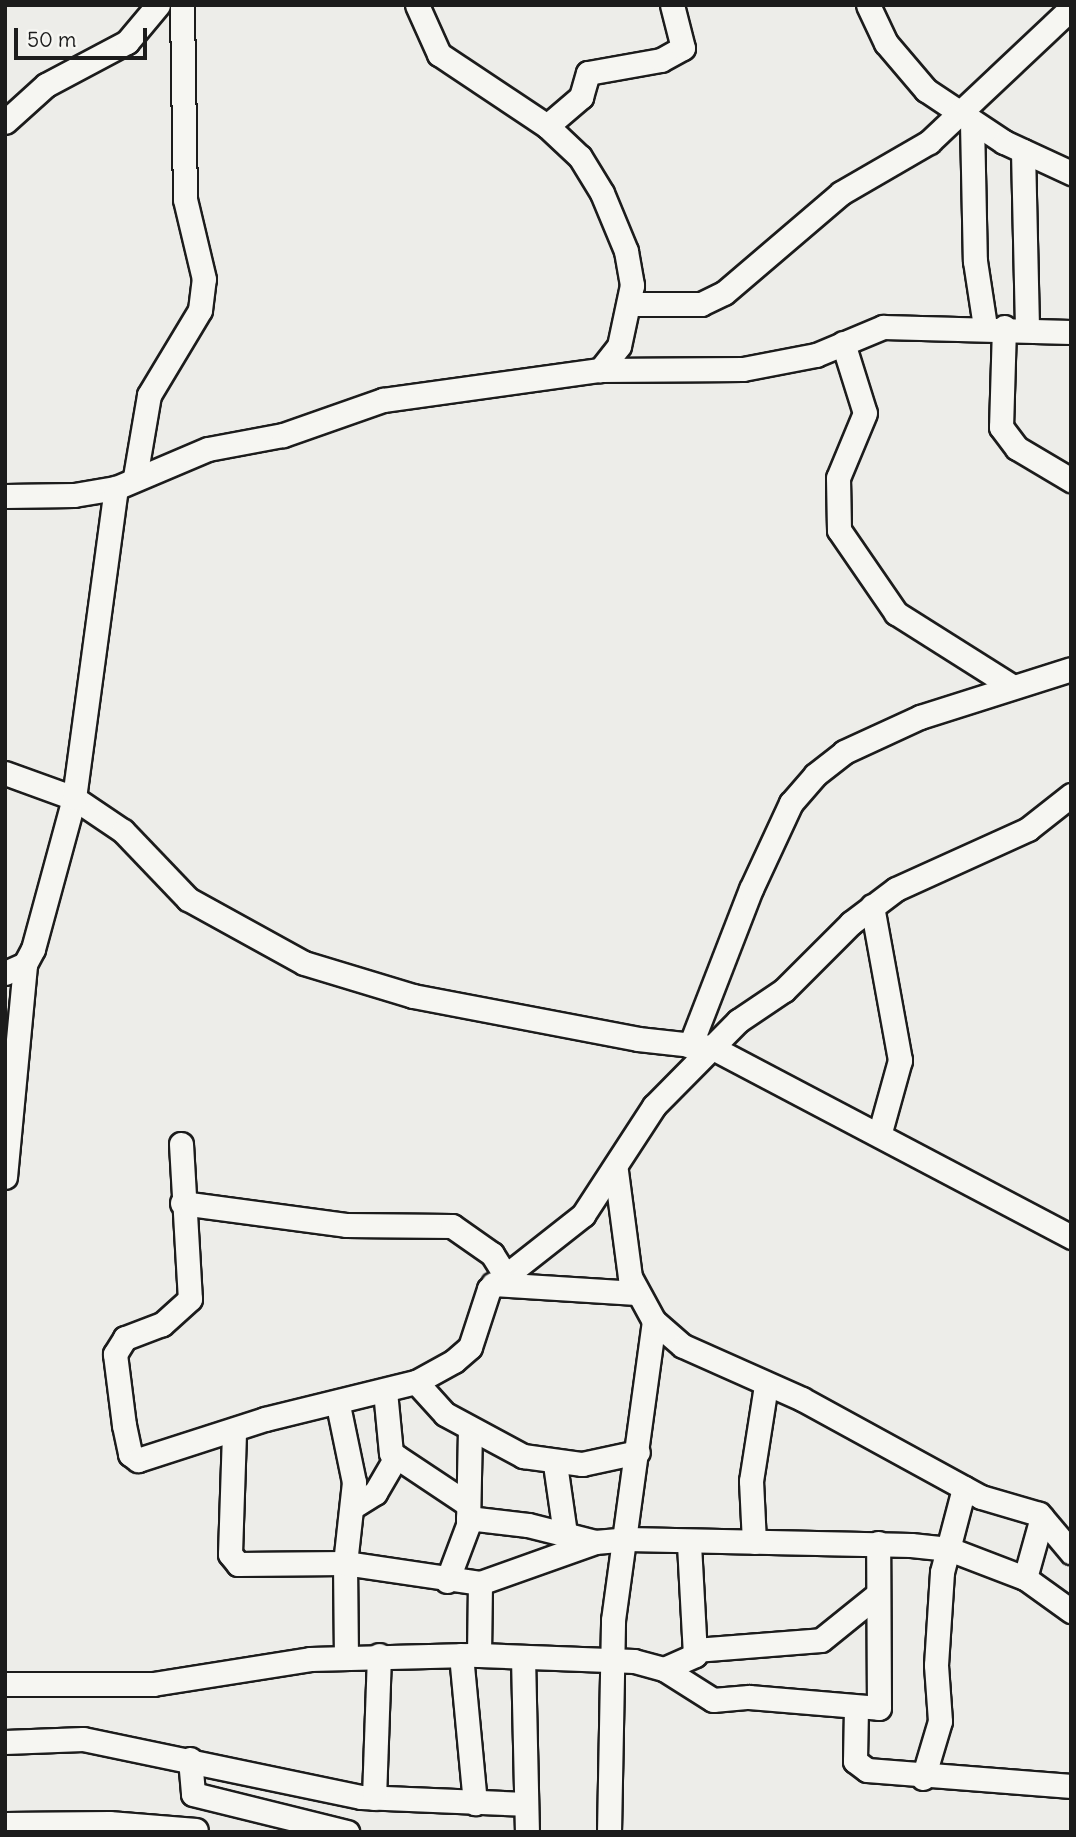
<!DOCTYPE html>
<html>
<head>
<meta charset="utf-8">
<style>
  body { margin:0 }
  #map { position:relative; width:1076px; height:1837px; overflow:hidden; background:#edede9; font-family:Delius,sans-serif }
  div>[style] { position:absolute }
  .roads { filter:drop-shadow(2px 0 #1c1c1c) drop-shadow(-2px 0 #1c1c1c) drop-shadow(0 2px #1c1c1c) drop-shadow(0 -2px #1c1c1c) }
  .minor>* { height:23px; margin:-11.5px; padding:0 11.5px; transform-origin:11.5px; border-radius:11.5px; background:#f6f6f2 }
  span { translate:-50% -50%; white-space:nowrap; text-align:center; line-height:1.15; -webkit-text-stroke:7px #f6f6f2; paint-order:stroke }
  .frame { position:absolute; inset:0; border:7px solid #1c1c1c; pointer-events:none }
  .scale { position:absolute; left:14px; top:28px; width:133px; height:32px; box-sizing:border-box; border:4px solid #1c1c1c; border-top:0; padding-left:9px; font-size:21px; line-height:24px; white-space:nowrap; color:#1c1c1c; -webkit-text-stroke:5px #f6f6f2; paint-order:stroke }
</style>
</head>
<body>
<div id="map">
  <div class="roads">
    <div class="minor">
      <div style="left:417px;top:5px;width:54px;rotate:65.8deg"></div>
      <div style="left:439px;top:54px;width:130px;rotate:33.7deg"></div>
      <div style="left:547px;top:126px;width:45px;rotate:43.2deg"></div>
      <div style="left:580px;top:157px;width:42px;rotate:58.6deg"></div>
      <div style="left:602px;top:193px;width:63px;rotate:67.5deg"></div>
      <div style="left:626px;top:251px;width:35px;rotate:80deg"></div>
      <div style="left:632px;top:285px;width:62px;rotate:102deg"></div>
      <div style="left:619px;top:346px;width:31px;rotate:128deg"></div>
      <div style="left:868px;top:5px;width:42px;rotate:64.7deg"></div>
      <div style="left:886px;top:43px;width:62px;rotate:49.6deg"></div>
      <div style="left:926px;top:90px;width:94px;rotate:33.7deg"></div>
      <div style="left:1004px;top:142px;width:74px;rotate:24.8deg"></div>
      <div style="left:5px;top:122px;width:55px;rotate:-42.1deg"></div>
      <div style="left:46px;top:85px;width:92px;rotate:-28deg"></div>
      <div style="left:127px;top:42px;width:48px;rotate:-50deg"></div>
      <div style="left:972px;top:123px;width:138px;rotate:88.8deg"></div>
      <div style="left:975px;top:261px;width:66px;rotate:81.3deg"></div>
      <div style="left:547px;top:126px;width:45px;rotate:-40.5deg"></div>
      <div style="left:581px;top:97px;width:25px;rotate:-74deg"></div>
      <div style="left:588px;top:73px;width:74px;rotate:-10.1deg"></div>
      <div style="left:661px;top:60px;width:25px;rotate:-29deg"></div>
      <div style="left:683px;top:48px;width:44px;rotate:-104.3deg"></div>
      <div style="left:1023px;top:151px;width:177px;rotate:88.7deg"></div>
      <div style="left:631px;top:304px;width:70px"></div>
      <div style="left:701px;top:304px;width:25px;rotate:-26deg"></div>
      <div style="left:724px;top:293px;width:154px;rotate:-40.5deg"></div>
      <div style="left:841px;top:193px;width:102px;rotate:-30.1deg"></div>
      <div style="left:929px;top:142px;width:195px;rotate:-43.3deg"></div>
      <div style="left:1004px;top:327px;width:100px;rotate:91.7deg"></div>
      <div style="left:1001px;top:427px;width:26px;rotate:53deg"></div>
      <div style="left:1017px;top:448px;width:63px;rotate:30.7deg"></div>
      <div style="left:843px;top:343px;width:73px;rotate:72.6deg"></div>
      <div style="left:865px;top:413px;width:70px;rotate:112.6deg"></div>
      <div style="left:838px;top:478px;width:52px;rotate:88.9deg"></div>
      <div style="left:839px;top:530px;width:101px;rotate:55.5deg"></div>
      <div style="left:896px;top:613px;width:135px;rotate:32.3deg"></div>
      <div style="left:135px;top:477px;width:83px;rotate:-80.3deg"></div>
      <div style="left:149px;top:395px;width:99px;rotate:-59deg"></div>
      <div style="left:200px;top:310px;width:31px;rotate:-83deg"></div>
      <div style="left:204px;top:279px;width:82px;rotate:-103.4deg"></div>
      <div style="left:185px;top:199px;width:194px;rotate:-90.9deg"></div>
      <div style="left:5px;top:496px;width:69px;rotate:-0.8deg"></div>
      <div style="left:74px;top:495px;width:43px;rotate:-9.5deg"></div>
      <div style="left:116px;top:488px;width:100px;rotate:-23deg"></div>
      <div style="left:208px;top:449px;width:76px;rotate:-10.6deg"></div>
      <div style="left:283px;top:435px;width:106px;rotate:-19.3deg"></div>
      <div style="left:383px;top:400px;width:219px;rotate:-7.9deg"></div>
      <div style="left:600px;top:370px;width:143px;rotate:-0.4deg"></div>
      <div style="left:743px;top:369px;width:74px;rotate:-10.9deg"></div>
      <div style="left:816px;top:355px;width:73px;rotate:-22.7deg"></div>
      <div style="left:883px;top:327px;width:188px;rotate:1.5deg"></div>
      <div style="left:5px;top:773px;width:73px;rotate:19.9deg"></div>
      <div style="left:74px;top:798px;width:59px;rotate:34deg"></div>
      <div style="left:123px;top:831px;width:94px;rotate:46.3deg"></div>
      <div style="left:188px;top:899px;width:132px;rotate:28.9deg"></div>
      <div style="left:304px;top:963px;width:114px;rotate:16.8deg"></div>
      <div style="left:413px;top:996px;width:229px;rotate:10.8deg"></div>
      <div style="left:638px;top:1039px;width:73px;rotate:6.3deg"></div>
      <div style="left:711px;top:1047px;width:407px;rotate:27.8deg"></div>
      <div style="left:872px;top:906px;width:157px;rotate:79.7deg"></div>
      <div style="left:900px;top:1060px;width:75px;rotate:105.5deg"></div>
      <div style="left:5px;top:973px;width:22px;rotate:-24deg"></div>
      <div style="left:25px;top:964px;width:17px;rotate:-62deg"></div>
      <div style="left:33px;top:949px;width:156px;rotate:-74.8deg"></div>
      <div style="left:74px;top:798px;width:313px;rotate:-82.3deg"></div>
      <div style="left:690px;top:1046px;width:168px;rotate:-68.8deg"></div>
      <div style="left:751px;top:889px;width:95px;rotate:-65.1deg"></div>
      <div style="left:791px;top:803px;width:37px;rotate:-49deg"></div>
      <div style="left:815px;top:775px;width:37px;rotate:-38deg"></div>
      <div style="left:844px;top:752px;width:84px;rotate:-24.7deg"></div>
      <div style="left:920px;top:717px;width:158px;rotate:-17.6deg"></div>
      <div style="left:181px;top:1144px;width:155px;rotate:86.7deg"></div>
      <div style="left:190px;top:1299px;width:38px;rotate:138deg"></div>
      <div style="left:162px;top:1324px;width:40px;rotate:159deg"></div>
      <div style="left:125px;top:1338px;width:19px;rotate:122deg"></div>
      <div style="left:115px;top:1354px;width:72px;rotate:82.8deg"></div>
      <div style="left:124px;top:1425px;width:30px;rotate:78deg"></div>
      <div style="left:130px;top:1454px;width:10px;rotate:37deg"></div>
      <div style="left:138px;top:1460px;width:133px;rotate:-17.9deg"></div>
      <div style="left:265px;top:1419px;width:155px;rotate:-13.8deg"></div>
      <div style="left:416px;top:1382px;width:43px;rotate:-28.9deg"></div>
      <div style="left:454px;top:1361px;width:21px;rotate:-41deg"></div>
      <div style="left:470px;top:1347px;width:61px;rotate:-71.9deg"></div>
      <div style="left:489px;top:1289px;width:120px;rotate:-38.2deg"></div>
      <div style="left:583px;top:1215px;width:130px;rotate:-56.9deg"></div>
      <div style="left:654px;top:1106px;width:120px;rotate:-45.3deg"></div>
      <div style="left:738px;top:1021px;width:55px;rotate:-34deg"></div>
      <div style="left:784px;top:990px;width:95px;rotate:-45deg"></div>
      <div style="left:851px;top:923px;width:56px;rotate:-37.1deg"></div>
      <div style="left:896px;top:889px;width:145px;rotate:-24.4deg"></div>
      <div style="left:1028px;top:829px;width:55px;rotate:-38.3deg"></div>
      <div style="left:616px;top:1171px;width:107px;rotate:82.5deg"></div>
      <div style="left:630px;top:1277px;width:50px;rotate:61.4deg"></div>
      <div style="left:654px;top:1321px;width:38px;rotate:41deg"></div>
      <div style="left:683px;top:1346px;width:130px;rotate:24deg"></div>
      <div style="left:802px;top:1399px;width:204px;rotate:28.7deg"></div>
      <div style="left:981px;top:1497px;width:60px;rotate:16.3deg"></div>
      <div style="left:1039px;top:1514px;width:50px;rotate:49.9deg"></div>
      <div style="left:5px;top:1177px;width:214px;rotate:-84.6deg"></div>
      <div style="left:182px;top:1203px;width:165px;rotate:7.6deg"></div>
      <div style="left:346px;top:1225px;width:106px;rotate:0.5deg"></div>
      <div style="left:452px;top:1226px;width:49px;rotate:35deg"></div>
      <div style="left:492px;top:1254px;width:22px;rotate:58deg"></div>
      <div style="left:493px;top:1284px;width:144px;rotate:3.6deg"></div>
      <div style="left:416px;top:1382px;width:43px;rotate:47.8deg"></div>
      <div style="left:445px;top:1414px;width:89px;rotate:28.3deg"></div>
      <div style="left:523px;top:1456px;width:60px;rotate:7.7deg"></div>
      <div style="left:582px;top:1464px;width:57px;rotate:-12.1deg"></div>
      <div style="left:385px;top:1391px;width:62px;rotate:84.5deg"></div>
      <div style="left:391px;top:1453px;width:90px;rotate:33.7deg"></div>
      <div style="left:338px;top:1405px;width:79px;rotate:78.3deg"></div>
      <div style="left:354px;top:1482px;width:81px;rotate:96.3deg"></div>
      <div style="left:345px;top:1563px;width:93px;rotate:89.4deg"></div>
      <div style="left:234px;top:1433px;width:121px;rotate:91.9deg"></div>
      <div style="left:230px;top:1554px;width:13px;rotate:51deg"></div>
      <div style="left:238px;top:1564px;width:107px;rotate:-0.5deg"></div>
      <div style="left:345px;top:1563px;width:136px;rotate:8.4deg"></div>
      <div style="left:480px;top:1583px;width:122px;rotate:-19.6deg"></div>
      <div style="left:595px;top:1542px;width:32px;rotate:-5deg"></div>
      <div style="left:627px;top:1539px;width:284px;rotate:1.2deg"></div>
      <div style="left:911px;top:1545px;width:38px;rotate:6deg"></div>
      <div style="left:949px;top:1549px;width:81px;rotate:20.9deg"></div>
      <div style="left:1025px;top:1578px;width:57px;rotate:35.7deg"></div>
      <div style="left:555px;top:1464px;width:70px;rotate:81.8deg"></div>
      <div style="left:354px;top:1506px;width:25px;rotate:-32deg"></div>
      <div style="left:375px;top:1493px;width:42px;rotate:-59.7deg"></div>
      <div style="left:468px;top:1518px;width:60px;rotate:6.7deg"></div>
      <div style="left:528px;top:1525px;width:69px;rotate:14.2deg"></div>
      <div style="left:754px;top:1542px;width:61px;rotate:-92.8deg"></div>
      <div style="left:751px;top:1481px;width:97px;rotate:-81.1deg"></div>
      <div style="left:1025px;top:1578px;width:63px;rotate:-74.4deg"></div>
      <div style="left:447px;top:1581px;width:60px;rotate:-69.4deg"></div>
      <div style="left:468px;top:1525px;width:96px;rotate:-88.8deg"></div>
      <div style="left:695px;top:1650px;width:126px;rotate:-4.5deg"></div>
      <div style="left:821px;top:1640px;width:73px;rotate:-38.9deg"></div>
      <div style="left:461px;top:1655px;width:149px;rotate:84.6deg"></div>
      <div style="left:479px;top:1655px;width:72px;rotate:-89.2deg"></div>
      <div style="left:523px;top:1657px;width:175px;rotate:88.7deg"></div>
      <div style="left:664px;top:1669px;width:34px;rotate:-24deg"></div>
      <div style="left:695px;top:1655px;width:112px;rotate:-93.1deg"></div>
      <div style="left:5px;top:1684px;width:148px"></div>
      <div style="left:153px;top:1684px;width:159px;rotate:-9deg"></div>
      <div style="left:310px;top:1659px;width:169px;rotate:-1.4deg"></div>
      <div style="left:479px;top:1655px;width:155px;rotate:2.2deg"></div>
      <div style="left:634px;top:1661px;width:31px;rotate:15deg"></div>
      <div style="left:664px;top:1669px;width:58px;rotate:32.3deg"></div>
      <div style="left:713px;top:1700px;width:36px;rotate:-5deg"></div>
      <div style="left:749px;top:1697px;width:130px;rotate:4.8deg"></div>
      <div style="left:879px;top:1708px;width:165px;rotate:-90.3deg"></div>
      <div style="left:856px;top:1708px;width:53px;rotate:91.1deg"></div>
      <div style="left:855px;top:1761px;width:15px;rotate:37deg"></div>
      <div style="left:867px;top:1770px;width:205px;rotate:4.5deg"></div>
      <div style="left:5px;top:1742px;width:78px;rotate:-2.2deg"></div>
      <div style="left:83px;top:1739px;width:284px;rotate:11.8deg"></div>
      <div style="left:361px;top:1797px;width:164px;rotate:2.4deg"></div>
      <div style="left:190px;top:1759px;width:35px;rotate:85deg"></div>
      <div style="left:193px;top:1794px;width:159px;rotate:13.9deg"></div>
      <div style="left:923px;top:1778px;width:59px;rotate:-73.4deg"></div>
      <div style="left:940px;top:1721px;width:56px;rotate:-94.1deg"></div>
      <div style="left:936px;top:1665px;width:93px;rotate:-86.3deg"></div>
      <div style="left:942px;top:1572px;width:87px;rotate:-75.3deg"></div>
      <div style="left:374px;top:1798px;width:143px;rotate:-88deg"></div>
      <div style="left:5px;top:1824px;width:104px;rotate:-0.6deg"></div>
      <div style="left:109px;top:1823px;width:87px;rotate:4.6deg"></div>
      <div style="left:609px;top:1832px;width:212px;rotate:-88.9deg"></div>
      <div style="left:613px;top:1620px;width:302px;rotate:-82.2deg"></div>
    </div>
  </div>
  <div class="frame"></div>
  <div class="scale">50 m</div>
</div>
</body>
</html>
